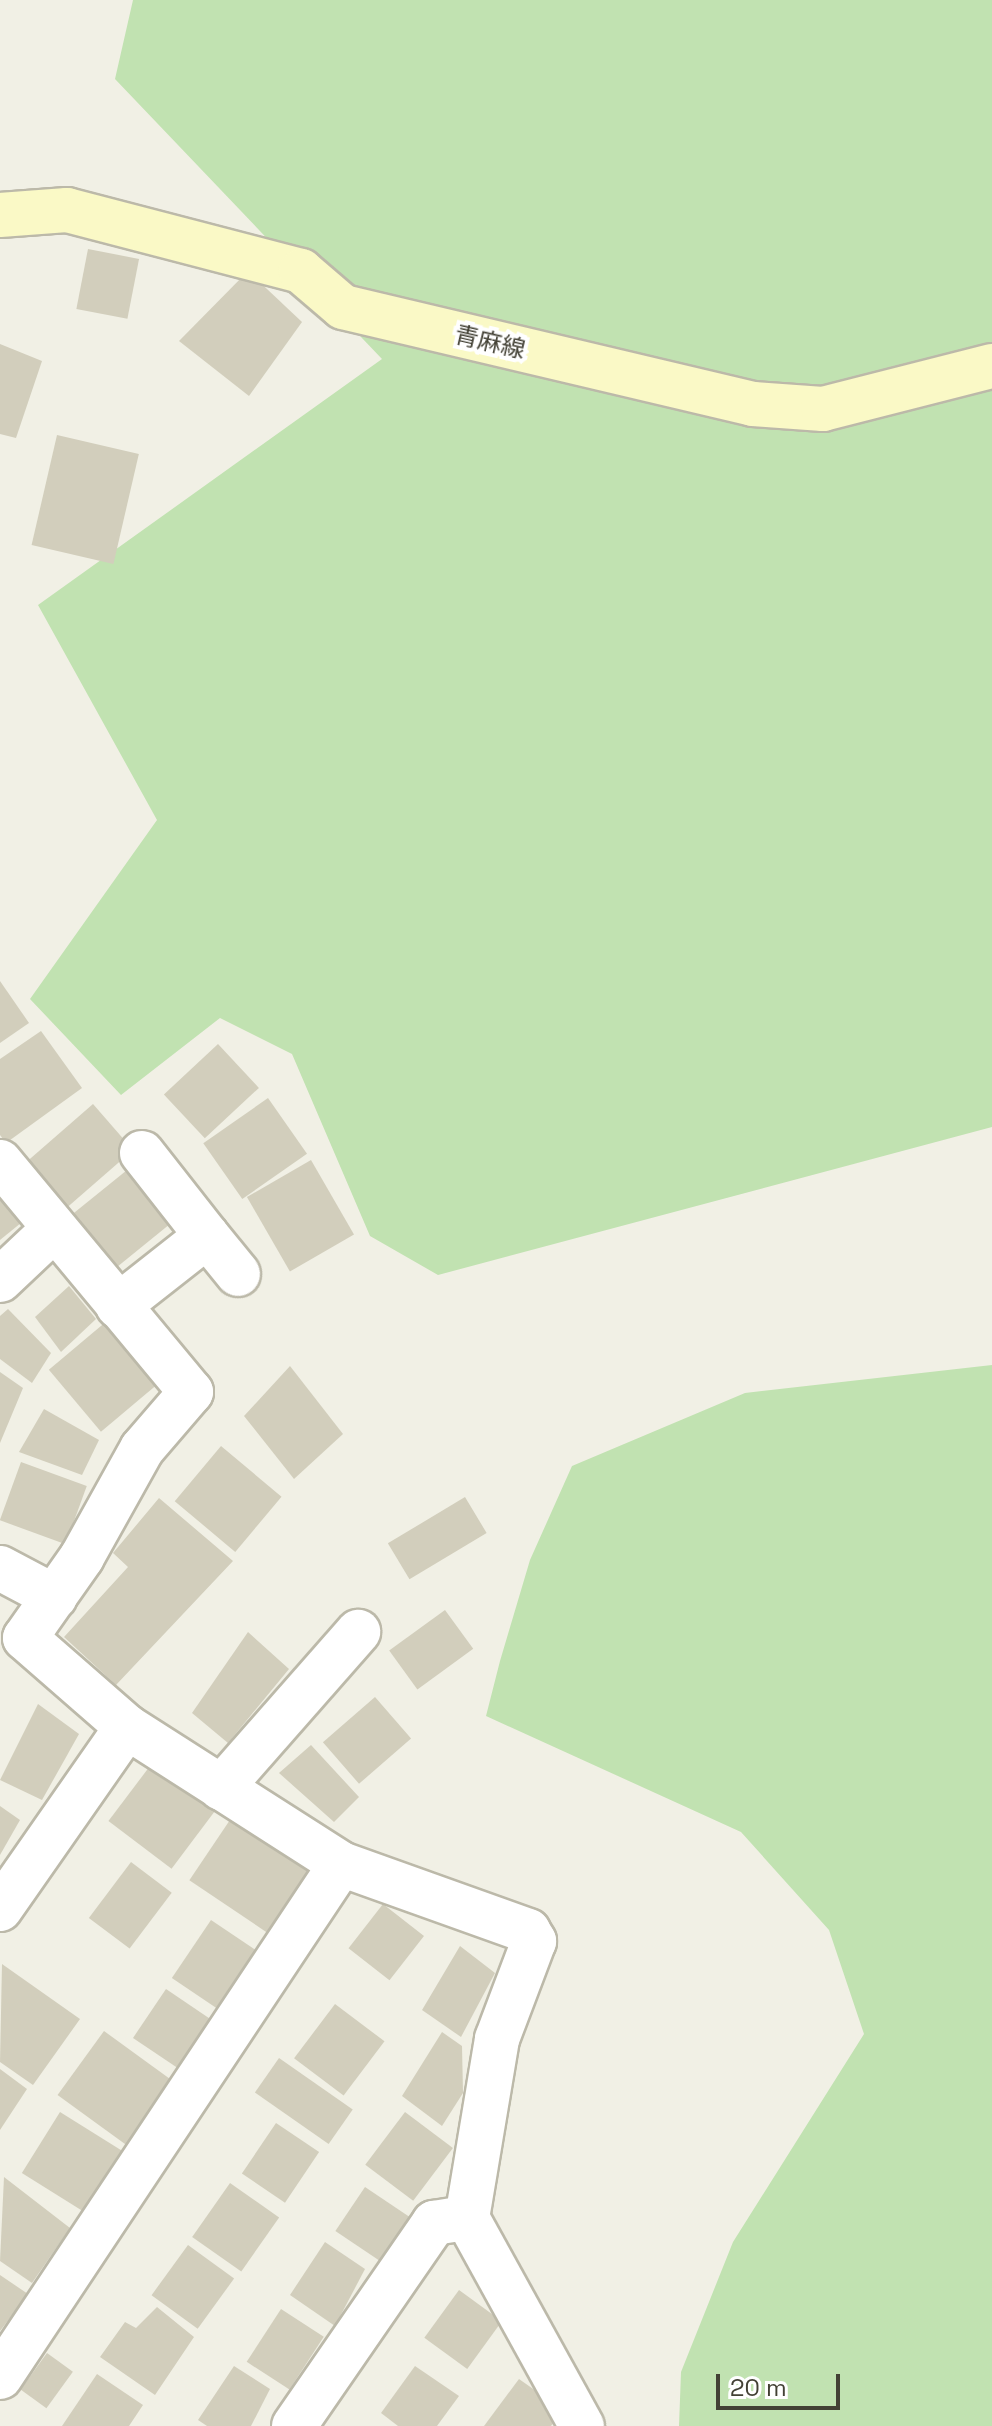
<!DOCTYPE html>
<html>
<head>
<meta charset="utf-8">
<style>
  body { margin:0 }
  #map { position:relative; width:992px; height:2426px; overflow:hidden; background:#f1f0e5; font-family:"Space Grotesk","Noto Sans JP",sans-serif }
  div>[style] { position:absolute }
  .green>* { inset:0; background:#c1e2b1 }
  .building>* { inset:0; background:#d2cebc; transform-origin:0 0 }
  .roads { filter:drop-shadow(2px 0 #bcb9a9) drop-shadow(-2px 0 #bcb9a9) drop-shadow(0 2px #bcb9a9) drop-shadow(0 -2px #bcb9a9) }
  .street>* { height:44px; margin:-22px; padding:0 22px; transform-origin:22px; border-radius:22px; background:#fff }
  .secondary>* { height:44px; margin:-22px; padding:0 22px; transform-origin:22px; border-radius:22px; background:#faf9c6 }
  span { translate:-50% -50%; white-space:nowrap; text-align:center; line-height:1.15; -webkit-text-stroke:8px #fff; paint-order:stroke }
  .street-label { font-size:24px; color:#434135 }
  .scale { position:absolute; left:716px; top:2374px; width:124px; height:36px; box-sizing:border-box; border:4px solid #434135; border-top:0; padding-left:10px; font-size:24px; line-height:28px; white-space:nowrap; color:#434135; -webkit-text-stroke:6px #fff; paint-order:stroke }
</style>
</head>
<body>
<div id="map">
  <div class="green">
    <div style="clip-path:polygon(133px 0,992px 0,992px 1127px,438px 1275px,370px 1236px,292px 1054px,220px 1018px,121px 1095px,30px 999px,157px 820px,38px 605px,382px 359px,115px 79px)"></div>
    <div style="clip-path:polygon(992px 1365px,992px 2426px,679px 2426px,681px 2372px,733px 2242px,864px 2034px,829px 1930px,741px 1832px,486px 1716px,500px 1661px,530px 1560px,572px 1466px,745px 1393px)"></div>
  </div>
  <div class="building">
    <div style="left:88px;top:249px;width:52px;height:61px;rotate:11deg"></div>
    <div style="clip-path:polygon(248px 271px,302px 322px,249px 396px,179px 341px)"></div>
    <div style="clip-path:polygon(0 344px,42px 361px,16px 438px,0 434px)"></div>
    <div style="left:57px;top:435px;width:84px;height:113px;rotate:13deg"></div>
    <div style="clip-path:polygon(0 981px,29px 1023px,0 1043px)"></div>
    <div style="clip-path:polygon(41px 1031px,82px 1088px,6px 1143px,0 1135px,0 1059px)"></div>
    <div style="left:218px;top:1044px;width:60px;height:74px;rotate:47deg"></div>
    <div style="left:268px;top:1098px;width:68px;height:79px;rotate:55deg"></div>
    <div style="left:93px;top:1104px;width:61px;height:89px;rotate:49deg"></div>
    <div style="left:311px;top:1160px;width:86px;height:74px;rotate:60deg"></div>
    <div style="left:137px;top:1162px;width:69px;height:82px;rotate:51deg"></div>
    <div style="clip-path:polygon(0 1169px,32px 1214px,0 1240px)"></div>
    <div style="clip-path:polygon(69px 1286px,96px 1319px,61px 1352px,35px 1317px)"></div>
    <div style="clip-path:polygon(8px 1309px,51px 1353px,32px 1383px,0 1359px,0 1316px)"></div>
    <div style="left:114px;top:1315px;width:81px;height:85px;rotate:50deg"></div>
    <div style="clip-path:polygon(290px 1366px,343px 1434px,294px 1479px,244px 1416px)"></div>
    <div style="clip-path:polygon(0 1372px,23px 1388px,0 1443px)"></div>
    <div style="clip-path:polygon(44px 1409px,99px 1440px,82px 1475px,19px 1452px)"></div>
    <div style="left:221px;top:1446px;width:79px;height:72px;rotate:40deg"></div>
    <div style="left:21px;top:1462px;width:70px;height:62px;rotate:20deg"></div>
    <div style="left:465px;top:1497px;width:42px;height:90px;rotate:59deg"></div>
    <div style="clip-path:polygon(159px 1498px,233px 1561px,116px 1685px,64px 1637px,128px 1567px,113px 1553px)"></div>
    <div style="left:445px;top:1610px;width:48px;height:69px;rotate:54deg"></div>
    <div style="clip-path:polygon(248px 1632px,289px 1669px,228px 1743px,192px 1713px)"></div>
    <div style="left:375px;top:1697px;width:55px;height:69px;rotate:49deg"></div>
    <div style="clip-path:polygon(38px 1704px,79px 1734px,42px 1800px,0 1780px)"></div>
    <div style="clip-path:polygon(311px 1745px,359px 1797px,334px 1822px,279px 1773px)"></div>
    <div style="left:159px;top:1754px;width:79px;height:84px;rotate:37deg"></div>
    <div style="clip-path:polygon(0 1806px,20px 1820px,0 1855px)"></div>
    <div style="left:238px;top:1808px;width:94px;height:87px;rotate:34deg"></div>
    <div style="left:131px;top:1862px;width:51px;height:70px;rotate:37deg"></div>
    <div style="left:383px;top:1904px;width:52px;height:56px;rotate:38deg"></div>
    <div style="left:211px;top:1920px;width:55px;height:70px;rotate:34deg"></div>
    <div style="clip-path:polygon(460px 1946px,495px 1973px,461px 2037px,422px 2010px)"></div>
    <div style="clip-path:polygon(2px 1964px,80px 2019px,33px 2085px,0 2062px)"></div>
    <div style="left:166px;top:1989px;width:53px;height:59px;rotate:34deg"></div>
    <div style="left:335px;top:2004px;width:62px;height:68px;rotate:37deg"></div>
    <div style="left:104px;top:2031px;width:91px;height:79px;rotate:36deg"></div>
    <div style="clip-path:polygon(442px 2032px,462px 2046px,463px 2093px,442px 2126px,402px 2096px)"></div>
    <div style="left:279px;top:2058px;width:90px;height:42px;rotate:35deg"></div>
    <div style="clip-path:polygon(0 2069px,27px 2089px,0 2130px)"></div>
    <div style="left:60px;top:2112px;width:75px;height:72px;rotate:32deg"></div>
    <div style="left:405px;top:2112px;width:60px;height:66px;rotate:37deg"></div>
    <div style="left:276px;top:2123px;width:52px;height:61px;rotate:34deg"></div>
    <div style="clip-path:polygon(4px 2177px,70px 2228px,32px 2283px,0 2261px)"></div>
    <div style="left:230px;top:2183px;width:60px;height:66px;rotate:35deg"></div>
    <div style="left:365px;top:2187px;width:57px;height:53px;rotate:34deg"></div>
    <div style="clip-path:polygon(325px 2242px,365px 2269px,335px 2326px,290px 2295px)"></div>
    <div style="left:188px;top:2245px;width:57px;height:62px;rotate:36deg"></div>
    <div style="clip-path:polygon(0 2275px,28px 2294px,0 2331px)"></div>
    <div style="left:459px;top:2290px;width:53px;height:59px;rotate:36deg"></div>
    <div style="clip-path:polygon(157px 2307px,194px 2337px,155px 2395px,100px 2357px,125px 2322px,136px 2328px)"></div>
    <div style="left:281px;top:2309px;width:51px;height:63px;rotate:33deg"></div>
    <div style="left:47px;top:2353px;width:32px;height:45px;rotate:36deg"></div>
    <div style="clip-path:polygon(234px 2366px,270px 2389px,251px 2426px,207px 2426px,198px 2420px)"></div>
    <div style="clip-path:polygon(415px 2366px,459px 2396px,437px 2426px,398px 2426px,381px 2413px)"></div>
    <div style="clip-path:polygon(97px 2374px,143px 2405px,129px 2426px,62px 2426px)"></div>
    <div style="clip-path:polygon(519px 2379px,563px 2410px,551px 2426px,484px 2426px)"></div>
  </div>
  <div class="roads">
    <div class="street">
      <div style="left:142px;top:1153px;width:105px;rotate:51.9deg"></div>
      <div style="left:0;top:1162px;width:299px;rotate:50.3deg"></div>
      <div style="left:191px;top:1392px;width:75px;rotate:130.7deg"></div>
      <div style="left:142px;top:1449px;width:124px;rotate:119.1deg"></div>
      <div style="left:82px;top:1557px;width:99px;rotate:125.1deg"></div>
      <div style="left:25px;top:1638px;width:135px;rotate:41.1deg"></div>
      <div style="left:127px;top:1727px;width:254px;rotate:32.6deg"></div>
      <div style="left:341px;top:1864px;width:199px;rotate:19.7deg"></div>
      <div style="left:528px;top:1931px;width:12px;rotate:59deg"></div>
      <div style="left:534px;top:1941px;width:105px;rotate:110.7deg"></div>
      <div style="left:497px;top:2039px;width:181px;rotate:99.5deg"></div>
      <div style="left:467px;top:2218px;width:238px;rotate:61.1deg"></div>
      <div style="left:0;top:1280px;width:74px;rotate:-43.4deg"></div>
      <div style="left:118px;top:1306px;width:113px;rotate:-38.2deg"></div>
      <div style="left:207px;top:1236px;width:49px;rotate:50.8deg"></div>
      <div style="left:0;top:1568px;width:62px;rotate:27.8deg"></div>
      <div style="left:221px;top:1788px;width:208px;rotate:-48.7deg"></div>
      <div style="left:0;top:1909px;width:222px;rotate:-55.1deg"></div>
      <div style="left:0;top:2377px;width:616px;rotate:-56.39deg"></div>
      <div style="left:294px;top:2426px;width:247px;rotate:-55.4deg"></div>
      <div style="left:434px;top:2223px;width:33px;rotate:-9deg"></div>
    </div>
    <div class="secondary">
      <div style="left:0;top:215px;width:67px;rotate:-4.3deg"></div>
      <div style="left:67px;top:210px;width:242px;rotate:14.6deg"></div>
      <div style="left:301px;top:271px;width:55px;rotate:40.6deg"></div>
      <div style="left:343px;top:307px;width:421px;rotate:13.3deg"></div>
      <div style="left:753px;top:404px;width:70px;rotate:4.1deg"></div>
      <div style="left:823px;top:409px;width:174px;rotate:-14.3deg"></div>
    </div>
  </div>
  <div class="street-label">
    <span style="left:490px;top:342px;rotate:13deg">青麻線</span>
  </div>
  <div class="scale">20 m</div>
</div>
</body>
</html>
